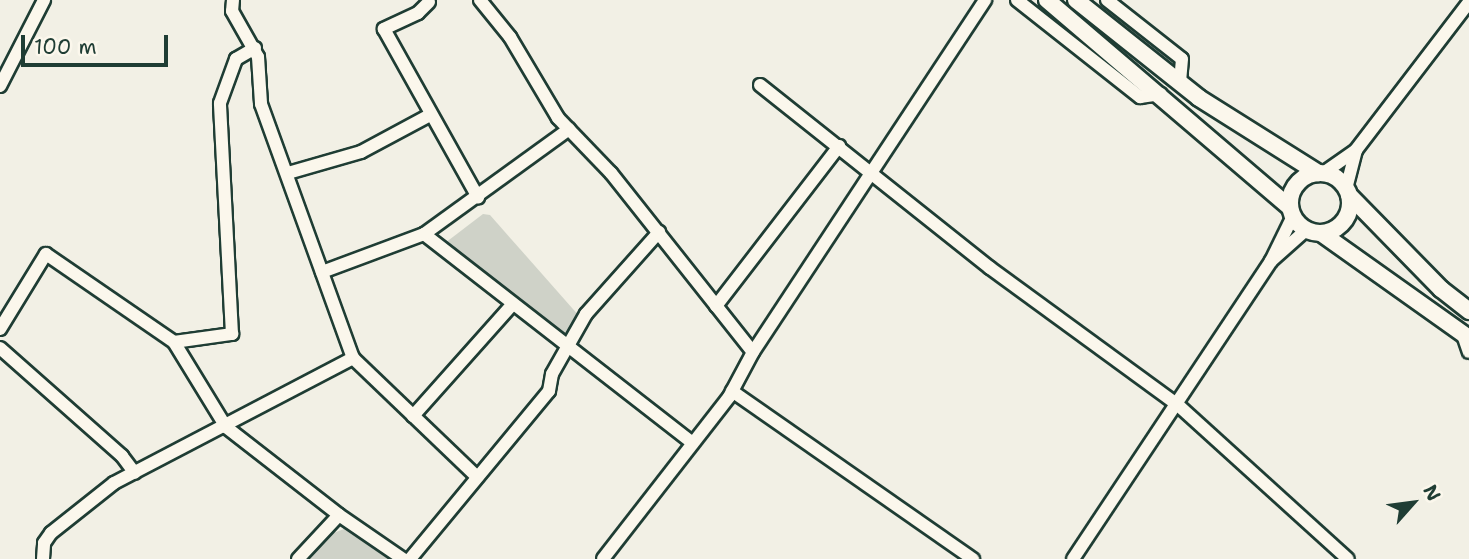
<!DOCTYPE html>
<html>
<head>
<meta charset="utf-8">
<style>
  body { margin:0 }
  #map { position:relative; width:1469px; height:559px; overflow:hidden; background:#f2f0e5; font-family:"Shantell Sans",sans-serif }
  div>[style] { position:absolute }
  .green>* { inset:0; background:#cfd2c8 }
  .roads { filter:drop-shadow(2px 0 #1f3d34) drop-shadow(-2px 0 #1f3d34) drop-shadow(0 2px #1f3d34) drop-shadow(0 -2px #1f3d34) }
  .minor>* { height:12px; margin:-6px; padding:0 6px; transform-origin:6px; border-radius:6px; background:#fbf7ec }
  .major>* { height:16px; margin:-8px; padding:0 8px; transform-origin:8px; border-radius:8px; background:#fbf7ec }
  .major>.ring { margin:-8px; padding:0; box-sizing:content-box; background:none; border:16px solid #fbf7ec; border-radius:50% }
  span { translate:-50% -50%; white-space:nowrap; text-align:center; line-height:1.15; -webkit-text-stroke:6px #fbf7ec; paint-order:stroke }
  .north { position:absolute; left:1378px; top:468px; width:70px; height:70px; -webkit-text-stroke:5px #fbf7ec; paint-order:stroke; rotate:62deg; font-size:19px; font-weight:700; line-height:28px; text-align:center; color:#1f3d34 }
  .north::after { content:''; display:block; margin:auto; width:24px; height:32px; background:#1f3d34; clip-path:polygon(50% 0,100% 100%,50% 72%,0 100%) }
  .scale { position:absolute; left:21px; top:35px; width:147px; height:32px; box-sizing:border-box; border:4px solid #1f3d34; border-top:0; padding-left:9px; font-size:21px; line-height:24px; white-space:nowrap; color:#1f3d34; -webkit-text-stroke:5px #fbf7ec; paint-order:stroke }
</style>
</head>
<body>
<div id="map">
  <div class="green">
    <div style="clip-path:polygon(483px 214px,490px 215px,580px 317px,569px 339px,564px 340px,445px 243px)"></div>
    <div style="clip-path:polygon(344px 529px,388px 559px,306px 559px,328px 535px)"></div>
  </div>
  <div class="roads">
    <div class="minor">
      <div style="left:233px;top:0;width:11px;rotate:95deg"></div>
      <div style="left:232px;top:11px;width:53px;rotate:60.5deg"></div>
      <div style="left:258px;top:57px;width:47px;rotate:86.3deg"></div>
      <div style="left:261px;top:104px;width:270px;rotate:70.1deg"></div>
      <div style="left:353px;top:358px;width:172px;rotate:43.8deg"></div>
      <div style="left:480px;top:0;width:48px;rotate:51deg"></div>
      <div style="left:510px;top:37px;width:94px;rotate:59.3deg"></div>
      <div style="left:558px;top:118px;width:76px;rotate:46.1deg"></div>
      <div style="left:611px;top:173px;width:228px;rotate:51.6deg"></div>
      <div style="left:753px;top:352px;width:51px;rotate:118.1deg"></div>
      <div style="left:729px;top:397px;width:205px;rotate:127.9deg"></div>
      <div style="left:1017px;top:0;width:157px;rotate:38.3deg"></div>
      <div style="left:1140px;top:97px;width:21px;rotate:-8deg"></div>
      <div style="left:1107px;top:0;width:95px;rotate:38.2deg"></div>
      <div style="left:1182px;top:59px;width:24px;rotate:95deg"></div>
      <div style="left:429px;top:2px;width:16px;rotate:135deg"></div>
      <div style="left:418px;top:13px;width:38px;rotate:155deg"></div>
      <div style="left:384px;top:29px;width:193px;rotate:60.8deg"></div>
      <div style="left:760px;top:85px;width:294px;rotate:38.5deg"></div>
      <div style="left:990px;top:268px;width:233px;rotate:36.1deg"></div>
      <div style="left:1178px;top:405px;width:229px;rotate:42.2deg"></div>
      <div style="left:0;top:86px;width:97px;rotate:-62.9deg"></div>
      <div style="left:288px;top:173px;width:76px;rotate:-16deg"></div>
      <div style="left:361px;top:152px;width:78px;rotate:-28.2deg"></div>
      <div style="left:1322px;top:174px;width:42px;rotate:-35.2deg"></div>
      <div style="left:1356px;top:150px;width:186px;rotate:-52.6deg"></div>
      <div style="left:1346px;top:189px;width:40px;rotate:-75.6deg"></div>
      <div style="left:424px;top:234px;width:340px;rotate:37.9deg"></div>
      <div style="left:1271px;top:261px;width:47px;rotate:-41.5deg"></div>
      <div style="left:322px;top:272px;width:109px;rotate:-20.4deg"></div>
      <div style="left:424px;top:234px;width:179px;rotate:-35.9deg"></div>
      <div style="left:716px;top:306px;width:202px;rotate:-52.4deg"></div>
      <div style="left:0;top:329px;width:88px;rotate:-58.5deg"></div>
      <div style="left:46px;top:254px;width:155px;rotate:34.5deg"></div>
      <div style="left:174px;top:342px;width:100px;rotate:58.5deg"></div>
      <div style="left:226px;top:427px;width:143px;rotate:37.9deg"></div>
      <div style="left:1462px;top:332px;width:21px;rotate:71deg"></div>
      <div style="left:174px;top:342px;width:59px;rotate:-7.9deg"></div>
      <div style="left:232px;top:334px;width:231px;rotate:-93deg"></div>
      <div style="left:220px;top:103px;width:47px;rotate:-70deg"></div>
      <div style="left:236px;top:59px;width:22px;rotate:-30deg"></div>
      <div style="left:0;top:348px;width:163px;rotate:41.5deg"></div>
      <div style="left:122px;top:456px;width:21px;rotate:53deg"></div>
      <div style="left:753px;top:352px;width:422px;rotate:-56.6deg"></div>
      <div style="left:732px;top:391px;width:294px;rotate:34.9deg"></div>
      <div style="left:413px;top:416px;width:149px;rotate:-48.3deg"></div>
      <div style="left:43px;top:559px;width:16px;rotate:-86deg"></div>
      <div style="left:44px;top:543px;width:12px;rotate:-55deg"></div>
      <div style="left:51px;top:533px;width:80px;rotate:-38.4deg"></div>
      <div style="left:114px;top:483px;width:270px;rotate:-27.6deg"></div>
      <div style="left:298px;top:559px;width:60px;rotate:-47deg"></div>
      <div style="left:339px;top:515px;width:78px;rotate:34.5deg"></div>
      <div style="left:410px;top:559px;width:218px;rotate:-50.4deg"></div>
      <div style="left:549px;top:391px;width:17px;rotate:-80deg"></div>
      <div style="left:552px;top:374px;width:69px;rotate:-60.5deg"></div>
      <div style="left:586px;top:314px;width:110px;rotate:-48.3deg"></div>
      <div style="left:1073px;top:559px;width:358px;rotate:-56.4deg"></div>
      <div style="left:1271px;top:261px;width:50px;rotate:-63.9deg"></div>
    </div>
    <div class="major">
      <div style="left:1047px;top:0;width:318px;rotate:40.5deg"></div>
      <div style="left:1076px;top:0;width:157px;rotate:38.5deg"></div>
      <div style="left:1199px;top:98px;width:141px;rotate:32.2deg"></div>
      <div class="ring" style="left:1290px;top:173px;width:44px;height:44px"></div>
      <div style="left:1349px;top:195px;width:132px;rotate:45.6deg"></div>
      <div style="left:1441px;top:289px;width:36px;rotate:38deg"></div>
      <div style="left:1321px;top:233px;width:181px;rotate:35.4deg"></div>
    </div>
  </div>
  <div class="north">N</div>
  <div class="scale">100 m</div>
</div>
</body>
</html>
